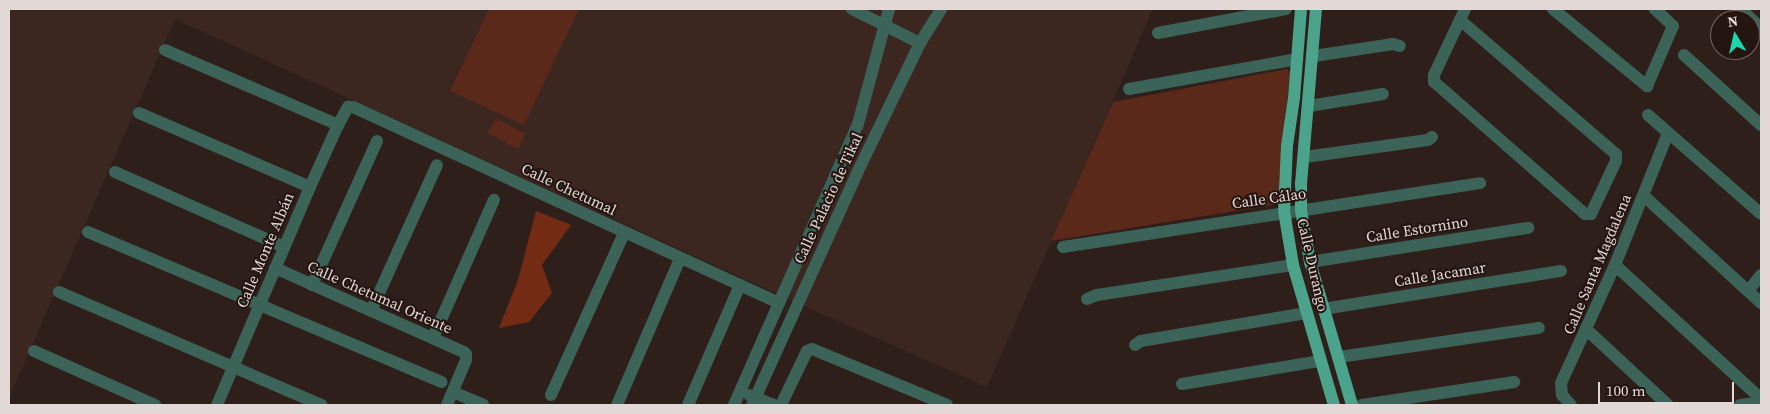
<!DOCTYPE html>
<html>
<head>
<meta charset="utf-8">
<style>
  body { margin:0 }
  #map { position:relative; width:1770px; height:414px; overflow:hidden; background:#2e1f1a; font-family:"Source Serif 4",serif }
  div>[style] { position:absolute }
  .built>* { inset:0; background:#3c2620 }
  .green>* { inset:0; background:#5b291a; transform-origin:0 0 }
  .water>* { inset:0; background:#732b14 }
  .minor>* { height:12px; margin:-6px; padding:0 6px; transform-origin:6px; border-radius:6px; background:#3b6358 }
  .major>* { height:12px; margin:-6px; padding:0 6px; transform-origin:6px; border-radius:6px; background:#4ba38c }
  span { translate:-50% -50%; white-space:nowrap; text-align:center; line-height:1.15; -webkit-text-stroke:4px #241511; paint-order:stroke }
  .street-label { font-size:15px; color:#e2d8d5 }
  .frame { position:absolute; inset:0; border:10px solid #e2d8d5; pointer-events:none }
  .north { position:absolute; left:1710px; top:10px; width:50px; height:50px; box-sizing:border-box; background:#241511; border:1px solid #70635f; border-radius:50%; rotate:351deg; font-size:14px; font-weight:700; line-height:20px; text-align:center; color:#e2d8d5 }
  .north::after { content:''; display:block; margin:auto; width:18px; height:22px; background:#1ed5b0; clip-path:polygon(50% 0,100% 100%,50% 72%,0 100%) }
  .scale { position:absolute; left:1598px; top:382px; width:136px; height:22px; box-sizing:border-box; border:2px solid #e2d8d5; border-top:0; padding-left:6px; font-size:15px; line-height:18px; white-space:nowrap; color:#e2d8d5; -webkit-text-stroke:4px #241511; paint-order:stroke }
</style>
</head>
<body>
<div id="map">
  <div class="built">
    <div style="clip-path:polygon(9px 9px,1153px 9px,987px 387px,775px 293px,175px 19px,9px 398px)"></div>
  </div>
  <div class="green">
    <div style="clip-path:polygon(489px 9px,579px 9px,524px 125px,450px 91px)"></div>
    <div style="clip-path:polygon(1287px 69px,1290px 72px,1278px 204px,1051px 241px,1113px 102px)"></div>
    <div style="left:496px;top:118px;width:34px;height:17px;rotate:28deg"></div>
  </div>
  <div class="water">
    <div style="clip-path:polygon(536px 211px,571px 225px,542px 265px,552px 293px,529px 322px,499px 328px,518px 280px)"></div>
  </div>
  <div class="minor">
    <div style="left:852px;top:9px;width:76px;rotate:26.6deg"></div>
    <div style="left:1553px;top:9px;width:122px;rotate:39.3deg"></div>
    <div style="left:1647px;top:86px;width:65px;rotate:-66.6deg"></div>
    <div style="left:1673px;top:26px;width:25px;rotate:-137deg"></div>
    <div style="left:1741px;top:9px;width:28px;rotate:44deg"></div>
    <div style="left:1460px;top:20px;width:206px;rotate:40.7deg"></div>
    <div style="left:1616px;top:154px;width:7px;rotate:90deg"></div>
    <div style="left:1616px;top:161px;width:59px;rotate:115.3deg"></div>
    <div style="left:1591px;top:214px;width:6px;rotate:180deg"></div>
    <div style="left:1585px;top:214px;width:201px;rotate:-138.8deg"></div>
    <div style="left:1434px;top:82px;width:7px;rotate:-90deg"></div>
    <div style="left:1434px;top:75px;width:73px;rotate:-64.8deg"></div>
    <div style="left:1158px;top:33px;width:130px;rotate:-10.6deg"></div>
    <div style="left:165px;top:50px;width:189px;rotate:23.4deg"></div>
    <div style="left:1684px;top:55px;width:104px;rotate:42.3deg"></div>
    <div style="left:1314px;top:56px;width:80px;rotate:-8.6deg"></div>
    <div style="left:1393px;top:44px;width:7px;rotate:16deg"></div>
    <div style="left:1129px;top:89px;width:171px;rotate:-10.1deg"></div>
    <div style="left:1309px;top:106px;width:75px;rotate:-9.2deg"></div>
    <div style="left:139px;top:113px;width:186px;rotate:23.4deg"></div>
    <div style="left:1648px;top:115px;width:150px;rotate:41.2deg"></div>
    <div style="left:1305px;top:157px;width:124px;rotate:-7.9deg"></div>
    <div style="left:1428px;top:140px;width:5px;rotate:-37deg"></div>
    <div style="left:115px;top:172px;width:185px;rotate:23.9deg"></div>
    <div style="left:1644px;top:196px;width:159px;rotate:42.4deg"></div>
    <div style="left:88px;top:232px;width:384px;rotate:23deg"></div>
    <div style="left:1063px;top:247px;width:422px;rotate:-8.7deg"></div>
    <div style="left:1310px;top:262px;width:221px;rotate:-8.9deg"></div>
    <div style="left:1615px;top:265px;width:198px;rotate:42.5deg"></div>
    <div style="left:275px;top:268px;width:207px;rotate:24deg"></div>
    <div style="left:464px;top:352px;width:3px;rotate:45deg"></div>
    <div style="left:466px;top:354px;width:6px;rotate:90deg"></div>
    <div style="left:466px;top:360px;width:49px;rotate:112.9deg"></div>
    <div style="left:312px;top:285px;width:158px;rotate:-65.7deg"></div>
    <div style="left:1748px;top:291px;width:21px;rotate:-51deg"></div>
    <div style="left:59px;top:292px;width:286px;rotate:23.3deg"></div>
    <div style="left:1087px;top:299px;width:11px;rotate:-22deg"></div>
    <div style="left:1097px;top:295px;width:198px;rotate:-8.7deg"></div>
    <div style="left:1323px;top:309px;width:241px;rotate:-9.1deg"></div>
    <div style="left:371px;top:311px;width:160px;rotate:-65.7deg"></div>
    <div style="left:1587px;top:330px;width:110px;rotate:42.8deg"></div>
    <div style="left:433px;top:338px;width:151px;rotate:-66.2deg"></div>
    <div style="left:1135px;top:345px;width:7px;rotate:-34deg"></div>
    <div style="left:1141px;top:341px;width:168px;rotate:-9.6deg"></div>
    <div style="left:34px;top:351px;width:133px;rotate:24.1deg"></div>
    <div style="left:1339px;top:357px;width:202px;rotate:-8.3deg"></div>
    <div style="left:1182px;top:384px;width:140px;rotate:-9.5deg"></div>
    <div style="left:453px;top:392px;width:33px;rotate:23deg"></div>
    <div style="left:551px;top:395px;width:178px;rotate:-65.7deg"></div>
    <div style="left:749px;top:395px;width:27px;rotate:22deg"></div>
    <div style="left:217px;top:405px;width:237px;rotate:-66.9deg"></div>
    <div style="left:310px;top:187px;width:68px;rotate:-65.7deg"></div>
    <div style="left:338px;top:125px;width:21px;rotate:-61deg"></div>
    <div style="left:348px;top:107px;width:5px"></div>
    <div style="left:353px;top:107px;width:469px;rotate:24.7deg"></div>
    <div style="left:617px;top:405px;width:159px;rotate:-66.7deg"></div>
    <div style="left:688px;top:405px;width:131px;rotate:-66.6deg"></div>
    <div style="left:734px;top:405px;width:307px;rotate:-66.2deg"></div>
    <div style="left:858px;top:124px;width:119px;rotate:-74.9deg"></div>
    <div style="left:752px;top:405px;width:255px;rotate:-65.6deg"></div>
    <div style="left:857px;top:173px;width:144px;rotate:-64.1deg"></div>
    <div style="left:920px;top:43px;width:40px;rotate:-58deg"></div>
    <div style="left:781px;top:405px;width:60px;rotate:-64.3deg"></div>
    <div style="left:807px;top:351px;width:5px;rotate:-22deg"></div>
    <div style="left:812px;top:349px;width:146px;rotate:22.5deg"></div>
    <div style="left:1362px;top:405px;width:154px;rotate:-8.6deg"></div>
    <div style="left:1571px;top:405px;width:13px;rotate:-132deg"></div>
    <div style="left:1562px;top:395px;width:12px;rotate:-95deg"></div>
    <div style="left:1561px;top:383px;width:130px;rotate:-65.4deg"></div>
    <div style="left:1615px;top:265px;width:142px;rotate:-68.1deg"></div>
    <div style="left:1740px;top:405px;width:21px;rotate:-8deg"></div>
  </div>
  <div class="major">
    <div style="left:1301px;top:9px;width:89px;rotate:94.5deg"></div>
    <div style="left:1294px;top:98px;width:49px;rotate:98.3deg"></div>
    <div style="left:1287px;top:146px;width:65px;rotate:92.6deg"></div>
    <div style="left:1284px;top:211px;width:55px;rotate:80.5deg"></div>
    <div style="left:1293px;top:265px;width:146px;rotate:73.7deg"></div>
    <div style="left:1316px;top:9px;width:175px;rotate:94.9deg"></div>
    <div style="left:1301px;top:183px;width:27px;rotate:90deg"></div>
    <div style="left:1301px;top:210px;width:53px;rotate:80.2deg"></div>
    <div style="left:1310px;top:262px;width:149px;rotate:73.6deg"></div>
  </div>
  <div class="street-label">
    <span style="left:569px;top:189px;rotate:25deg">Calle Chetumal</span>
    <span style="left:828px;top:198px;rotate:-65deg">Calle Palacio de Tikal</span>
    <span style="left:1269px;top:198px;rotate:-8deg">Calle Cálao</span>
    <span style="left:1417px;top:229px;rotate:-9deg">Calle Estornino</span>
    <span style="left:265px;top:250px;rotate:-67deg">Calle Monte Albán</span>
    <span style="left:1597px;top:264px;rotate:-67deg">Calle Santa Magdalena</span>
    <span style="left:1313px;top:265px;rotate:77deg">Calle Durango</span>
    <span style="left:1440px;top:274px;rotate:-9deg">Calle Jacamar</span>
    <span style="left:380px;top:297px;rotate:24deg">Calle Chetumal Oriente</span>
  </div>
  <div class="frame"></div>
  <div class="north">N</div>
  <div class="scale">100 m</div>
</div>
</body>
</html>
